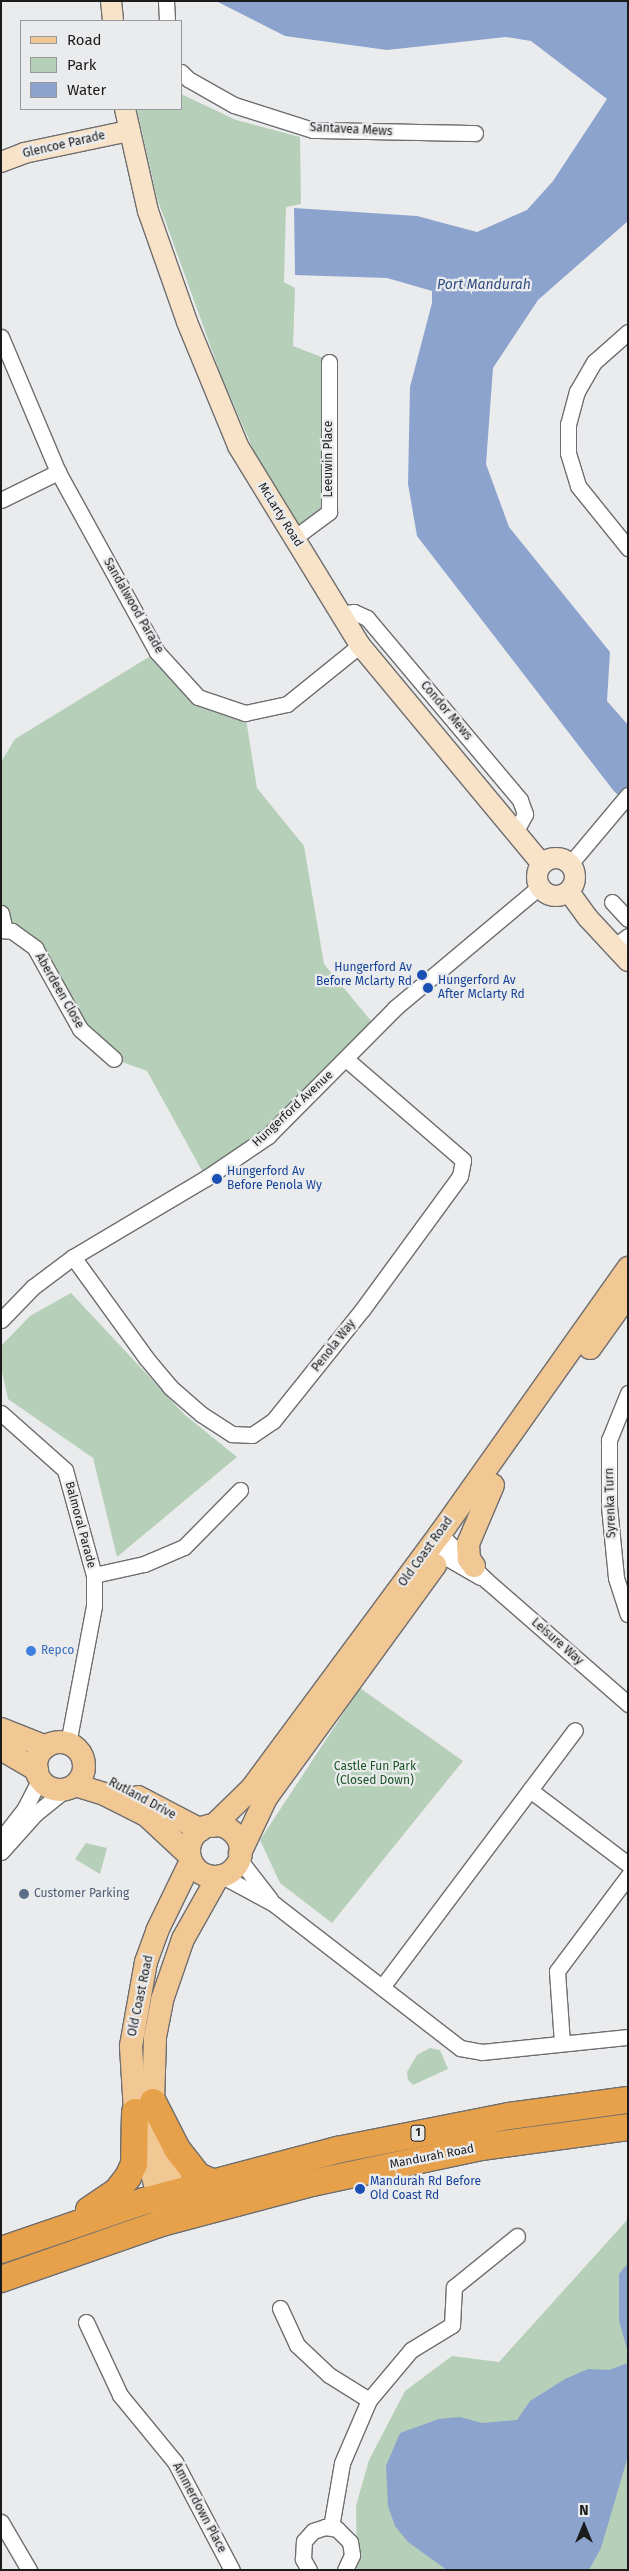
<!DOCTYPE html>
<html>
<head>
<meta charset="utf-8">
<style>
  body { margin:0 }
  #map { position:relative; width:629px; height:2571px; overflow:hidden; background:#eaebed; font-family:"Fira Sans",sans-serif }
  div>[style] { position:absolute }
  .green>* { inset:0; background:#b6cfb8 }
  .water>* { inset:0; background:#8ca3ce }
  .roads { filter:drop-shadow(1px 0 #6e6e70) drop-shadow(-1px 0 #6e6e70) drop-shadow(0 1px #6e6e70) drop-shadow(0 -1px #6e6e70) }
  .street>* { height:15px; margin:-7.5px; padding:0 7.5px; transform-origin:7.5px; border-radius:7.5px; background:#fff }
  .secondary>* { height:20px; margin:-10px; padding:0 10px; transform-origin:10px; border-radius:10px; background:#f8e3c9 }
  .secondary>.ring { margin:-10px; padding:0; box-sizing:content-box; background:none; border:20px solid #f8e3c9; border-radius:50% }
  .primary>* { height:22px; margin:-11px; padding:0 11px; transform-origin:11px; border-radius:11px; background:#f1c793 }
  .primary>.ring { margin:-11px; padding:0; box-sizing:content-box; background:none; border:22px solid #f1c793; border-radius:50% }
  .highway>* { height:26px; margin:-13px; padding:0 13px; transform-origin:13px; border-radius:13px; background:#e7a14b }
  .dots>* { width:14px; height:14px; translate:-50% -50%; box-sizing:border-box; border:2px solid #eaebed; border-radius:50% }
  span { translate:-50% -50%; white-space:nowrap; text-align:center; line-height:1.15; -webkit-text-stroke:4.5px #eaebed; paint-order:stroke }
  .shield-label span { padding:1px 4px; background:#eaebed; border:1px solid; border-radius:4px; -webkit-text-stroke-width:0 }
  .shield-label { font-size:11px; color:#1b1b1c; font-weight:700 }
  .street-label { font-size:12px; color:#1b1b1c }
  .transit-label { font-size:12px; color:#164399 }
  .right { translate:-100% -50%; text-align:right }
  .left { translate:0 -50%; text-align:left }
  .shop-label { font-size:12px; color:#366cbe }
  .park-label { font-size:12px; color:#195526 }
  .service-label { font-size:12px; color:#4e5e75 }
  .water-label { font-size:14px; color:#324d84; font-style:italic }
  .frame { position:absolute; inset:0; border:2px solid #1b1b1c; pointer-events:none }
  .legend { position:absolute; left:20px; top:20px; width:162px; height:90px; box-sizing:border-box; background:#eaebed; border:1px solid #979899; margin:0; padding:6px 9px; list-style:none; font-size:15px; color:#1b1b1c }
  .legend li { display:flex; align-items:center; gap:10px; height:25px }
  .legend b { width:25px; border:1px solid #979899 }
  .north { position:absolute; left:559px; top:2501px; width:50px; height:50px; -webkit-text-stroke:4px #eaebed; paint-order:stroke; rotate:0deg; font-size:14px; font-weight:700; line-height:20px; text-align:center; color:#1b1b1c }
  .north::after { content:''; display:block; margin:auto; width:18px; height:22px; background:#1b1b1c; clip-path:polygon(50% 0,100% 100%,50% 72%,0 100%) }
</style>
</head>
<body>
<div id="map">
  <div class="green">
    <div style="clip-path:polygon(181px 94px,236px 120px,300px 137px,301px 204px,286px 207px,284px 282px,295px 288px,293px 346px,324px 358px,325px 508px,295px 530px,253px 449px,222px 378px,157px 198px,137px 109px,181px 109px)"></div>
    <div style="clip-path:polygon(157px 652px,198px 697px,245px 713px,257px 788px,304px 846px,324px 964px,376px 1027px,304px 1102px,206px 1178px,147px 1071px,114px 1059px,80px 1029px,35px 948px,1px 930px,1px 762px,15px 739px)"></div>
    <div style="clip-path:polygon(71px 1293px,185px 1415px,237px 1457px,117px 1557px,93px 1458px,8px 1399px,1px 1367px,1px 1346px,30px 1316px)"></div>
    <div style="clip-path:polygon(360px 1688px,463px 1761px,332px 1923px,280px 1883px,260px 1840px)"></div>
    <div style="clip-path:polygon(86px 1843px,107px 1848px,100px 1874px,75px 1859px)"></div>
    <div style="clip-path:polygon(430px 2048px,440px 2050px,448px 2069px,413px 2085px,408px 2080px,407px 2072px,417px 2055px)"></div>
    <div style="clip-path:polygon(628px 2219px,628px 2570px,357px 2570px,356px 2506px,369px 2460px,405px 2391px,452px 2356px,499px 2362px)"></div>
  </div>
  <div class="water">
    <div style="clip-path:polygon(216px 1px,628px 1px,628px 221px,538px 300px,493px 368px,486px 464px,509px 527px,610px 652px,607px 701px,628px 725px,628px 805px,613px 790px,417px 536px,408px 484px,410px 387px,432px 303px,432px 291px,387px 278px,295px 275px,294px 208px,417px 216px,477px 232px,527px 210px,553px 181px,607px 99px,531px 41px,506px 37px,387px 50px,285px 36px)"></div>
    <div style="clip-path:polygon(628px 2263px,628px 2353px,619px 2320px,619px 2274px)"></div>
    <div style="clip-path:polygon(628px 2363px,628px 2456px,601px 2548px,589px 2570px,447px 2570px,408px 2542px,395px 2526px,388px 2506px,386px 2466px,400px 2433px,439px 2419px,460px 2417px,482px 2423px,517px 2420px,530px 2401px,565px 2379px,588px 2369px,609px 2370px)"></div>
  </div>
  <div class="roads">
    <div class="street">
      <div style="left:166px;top:1px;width:20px;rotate:87deg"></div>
      <div style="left:181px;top:72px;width:10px;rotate:45deg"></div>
      <div style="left:188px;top:79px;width:53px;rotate:29.5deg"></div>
      <div style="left:234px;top:105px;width:83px;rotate:17.6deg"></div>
      <div style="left:313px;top:130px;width:162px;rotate:1.1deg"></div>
      <div style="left:628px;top:332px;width:45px;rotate:138.6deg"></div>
      <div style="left:594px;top:362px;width:34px;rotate:120deg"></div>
      <div style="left:577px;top:391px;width:34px;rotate:105deg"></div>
      <div style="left:568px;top:424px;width:29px;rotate:90deg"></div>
      <div style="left:568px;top:453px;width:34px;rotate:73deg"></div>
      <div style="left:578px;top:486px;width:80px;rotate:51.1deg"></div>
      <div style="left:1px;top:337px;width:147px;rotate:67.1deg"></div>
      <div style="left:58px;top:472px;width:205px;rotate:61.2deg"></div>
      <div style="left:157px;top:652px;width:61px;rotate:47.7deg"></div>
      <div style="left:198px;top:697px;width:50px;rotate:18.8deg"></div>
      <div style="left:245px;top:713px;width:43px;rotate:-12.1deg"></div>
      <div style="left:287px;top:704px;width:94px;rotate:-38.9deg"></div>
      <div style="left:1px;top:500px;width:64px;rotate:-26.2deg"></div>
      <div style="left:294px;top:538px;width:44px;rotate:-36.6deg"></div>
      <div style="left:329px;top:512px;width:150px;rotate:-90deg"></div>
      <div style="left:341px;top:614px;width:13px;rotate:-9deg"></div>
      <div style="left:354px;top:612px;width:14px;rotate:25deg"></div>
      <div style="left:367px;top:618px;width:238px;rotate:49.9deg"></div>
      <div style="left:520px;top:800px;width:15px;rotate:70deg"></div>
      <div style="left:525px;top:814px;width:19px;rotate:118deg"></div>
      <div style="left:570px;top:864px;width:90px;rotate:-50deg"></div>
      <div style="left:612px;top:902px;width:23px;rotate:47deg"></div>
      <div style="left:1px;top:913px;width:17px;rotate:77deg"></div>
      <div style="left:1px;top:930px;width:11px;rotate:5deg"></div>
      <div style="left:12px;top:931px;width:29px;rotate:36deg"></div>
      <div style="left:35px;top:948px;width:93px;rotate:60.9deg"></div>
      <div style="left:80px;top:1029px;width:45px;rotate:41.4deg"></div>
      <div style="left:614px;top:947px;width:18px;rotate:-38deg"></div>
      <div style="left:73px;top:1257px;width:125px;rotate:54.1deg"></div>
      <div style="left:146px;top:1358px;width:38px;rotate:50deg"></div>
      <div style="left:170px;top:1387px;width:41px;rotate:41.1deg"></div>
      <div style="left:201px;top:1414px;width:37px;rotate:33deg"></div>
      <div style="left:232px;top:1434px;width:20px;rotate:3deg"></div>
      <div style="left:252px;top:1435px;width:25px;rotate:-34deg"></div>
      <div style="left:273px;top:1421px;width:142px;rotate:-51.3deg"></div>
      <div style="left:362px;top:1310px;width:166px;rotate:-53.8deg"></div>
      <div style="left:460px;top:1176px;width:16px;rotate:-79deg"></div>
      <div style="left:463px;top:1160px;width:155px;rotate:-139.2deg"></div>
      <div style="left:1px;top:1320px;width:46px;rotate:-45.9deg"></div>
      <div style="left:33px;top:1287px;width:50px;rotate:-36.9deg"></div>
      <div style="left:73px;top:1257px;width:155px;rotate:-30.7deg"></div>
      <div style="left:206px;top:1178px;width:75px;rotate:-34.1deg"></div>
      <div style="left:268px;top:1136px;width:180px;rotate:-45.2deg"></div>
      <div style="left:395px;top:1008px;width:188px;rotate:-40deg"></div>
      <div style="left:628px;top:1393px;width:51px;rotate:112deg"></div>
      <div style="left:609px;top:1440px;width:66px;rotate:90deg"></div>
      <div style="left:609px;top:1506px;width:72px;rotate:84.4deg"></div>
      <div style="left:616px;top:1578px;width:38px;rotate:72deg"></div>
      <div style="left:1px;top:1413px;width:86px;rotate:41.7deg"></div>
      <div style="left:65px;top:1470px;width:109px;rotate:74.6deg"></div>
      <div style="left:94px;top:1575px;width:31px;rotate:90deg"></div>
      <div style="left:94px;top:1606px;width:140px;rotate:100.7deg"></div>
      <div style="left:440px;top:1534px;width:65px;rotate:45deg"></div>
      <div style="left:486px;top:1580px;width:189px;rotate:41.1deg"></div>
      <div style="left:430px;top:1548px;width:58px;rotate:30.1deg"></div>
      <div style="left:94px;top:1575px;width:51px;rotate:-12.4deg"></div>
      <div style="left:144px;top:1564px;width:43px;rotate:-23deg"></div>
      <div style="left:184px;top:1547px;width:80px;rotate:-45.5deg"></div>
      <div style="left:530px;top:1790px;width:123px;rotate:37.1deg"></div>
      <div style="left:1px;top:1839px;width:37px;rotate:-52deg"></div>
      <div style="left:24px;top:1810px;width:35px;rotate:-63deg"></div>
      <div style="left:1px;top:1852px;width:51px;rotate:-48.2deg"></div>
      <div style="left:35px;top:1814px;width:40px;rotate:-39deg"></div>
      <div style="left:239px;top:1859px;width:51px;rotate:52.2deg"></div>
      <div style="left:222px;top:1876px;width:59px;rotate:28.3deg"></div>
      <div style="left:274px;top:1904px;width:235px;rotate:37.7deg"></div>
      <div style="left:460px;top:2048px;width:22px;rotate:10deg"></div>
      <div style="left:482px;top:2052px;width:147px;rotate:-5.9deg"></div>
      <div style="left:382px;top:1987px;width:321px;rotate:-53.1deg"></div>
      <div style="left:562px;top:2043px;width:72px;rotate:-94deg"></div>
      <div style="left:557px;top:1971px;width:119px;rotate:-53.2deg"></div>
      <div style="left:280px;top:2308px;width:41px;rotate:65.3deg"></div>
      <div style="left:297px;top:2345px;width:44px;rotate:43.2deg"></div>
      <div style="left:329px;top:2375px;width:47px;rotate:32deg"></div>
      <div style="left:86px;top:2322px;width:81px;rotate:65deg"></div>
      <div style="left:120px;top:2395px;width:87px;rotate:50.6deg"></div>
      <div style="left:175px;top:2462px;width:122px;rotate:62.2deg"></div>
      <div style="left:1px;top:2522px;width:56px;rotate:59.7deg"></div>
      <div style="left:331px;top:2527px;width:65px;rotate:-80.2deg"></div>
      <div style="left:342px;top:2463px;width:69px;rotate:-66.8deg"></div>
      <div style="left:369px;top:2400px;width:65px;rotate:-50deg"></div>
      <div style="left:411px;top:2350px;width:48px;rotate:-31.4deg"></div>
      <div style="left:452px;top:2325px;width:38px;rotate:-87deg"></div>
      <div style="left:454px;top:2287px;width:81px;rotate:-39deg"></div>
      <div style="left:309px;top:2570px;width:13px;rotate:-119deg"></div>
      <div style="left:303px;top:2559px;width:18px;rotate:-87deg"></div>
      <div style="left:304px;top:2541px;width:13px;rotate:-48deg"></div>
      <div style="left:313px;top:2531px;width:13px;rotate:-18deg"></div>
      <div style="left:325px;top:2527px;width:12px;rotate:9deg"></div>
      <div style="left:337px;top:2529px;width:18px;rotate:45deg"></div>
      <div style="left:350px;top:2542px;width:13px;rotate:81deg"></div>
      <div style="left:352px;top:2555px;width:17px;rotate:115deg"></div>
    </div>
    <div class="secondary">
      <div style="left:111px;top:1px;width:20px;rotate:84deg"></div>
      <div style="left:125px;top:109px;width:105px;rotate:77.3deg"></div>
      <div style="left:148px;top:211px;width:118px;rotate:70.6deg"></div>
      <div style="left:187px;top:322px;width:134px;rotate:67.6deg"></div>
      <div style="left:238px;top:446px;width:233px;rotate:58.5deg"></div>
      <div style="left:360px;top:645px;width:285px;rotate:50.3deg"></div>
      <div style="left:1px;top:162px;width:25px;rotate:-21deg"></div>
      <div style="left:24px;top:153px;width:106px;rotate:-11.9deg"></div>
      <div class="ring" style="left:537px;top:858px;width:18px;height:18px"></div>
      <div style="left:569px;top:892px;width:32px;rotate:54deg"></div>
      <div style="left:588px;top:918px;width:59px;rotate:47.1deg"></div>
    </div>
    <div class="primary">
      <div style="left:590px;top:1348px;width:65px;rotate:-54.4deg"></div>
      <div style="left:474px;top:1566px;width:9px;rotate:-126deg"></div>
      <div style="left:469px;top:1559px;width:15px;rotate:-94deg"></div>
      <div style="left:468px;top:1544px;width:64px;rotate:-67deg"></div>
      <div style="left:1px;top:1729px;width:48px;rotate:21.8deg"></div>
      <div class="ring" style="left:36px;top:1742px;width:26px;height:26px"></div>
      <div style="left:1px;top:1749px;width:42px;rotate:30.3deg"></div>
      <div style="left:75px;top:1785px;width:30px;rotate:17deg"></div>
      <div style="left:104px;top:1794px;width:47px;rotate:26.6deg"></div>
      <div style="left:146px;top:1815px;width:59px;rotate:42.9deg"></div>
      <div style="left:138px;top:1797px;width:71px;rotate:27.6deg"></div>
      <div class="ring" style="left:189px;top:1825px;width:30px;height:30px"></div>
      <div style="left:213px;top:1826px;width:54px;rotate:-44.3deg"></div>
      <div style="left:252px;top:1788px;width:316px;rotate:-53.5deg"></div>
      <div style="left:440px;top:1534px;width:326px;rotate:-54.7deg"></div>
      <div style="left:240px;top:1853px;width:61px;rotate:-64.7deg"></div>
      <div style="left:266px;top:1798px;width:288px;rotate:-54deg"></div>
      <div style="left:178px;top:2209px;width:110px;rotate:-103.2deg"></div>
      <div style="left:153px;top:2102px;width:65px;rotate:-88.2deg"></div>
      <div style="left:155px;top:2037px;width:38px;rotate:-79deg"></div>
      <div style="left:162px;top:2000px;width:65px;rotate:-71deg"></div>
      <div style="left:183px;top:1939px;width:71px;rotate:-60.6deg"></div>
      <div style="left:163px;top:2213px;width:105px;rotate:-105.5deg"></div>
      <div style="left:135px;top:2112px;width:66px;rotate:-93.5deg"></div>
      <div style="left:131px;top:2046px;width:85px;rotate:-79.9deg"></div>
      <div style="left:146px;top:1962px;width:33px;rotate:-70deg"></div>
      <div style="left:157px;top:1931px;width:78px;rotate:-64.1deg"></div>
    </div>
    <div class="highway">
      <div style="left:153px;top:2102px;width:53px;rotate:62.9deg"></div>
      <div style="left:177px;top:2149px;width:34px;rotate:52deg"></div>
      <div style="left:198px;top:2176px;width:15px;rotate:23deg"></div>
      <div style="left:89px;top:2210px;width:34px;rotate:-34deg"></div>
      <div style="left:117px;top:2191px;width:18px;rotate:-52deg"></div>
      <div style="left:128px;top:2177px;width:14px;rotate:-65deg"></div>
      <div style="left:134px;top:2164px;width:52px;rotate:-88.9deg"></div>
      <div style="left:1px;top:2250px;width:151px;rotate:-18.9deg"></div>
      <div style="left:144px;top:2201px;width:200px;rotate:-14.8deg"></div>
      <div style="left:337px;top:2150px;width:175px;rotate:-11.2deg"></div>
      <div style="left:509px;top:2116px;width:120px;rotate:-7.7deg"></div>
      <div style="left:1px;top:2279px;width:174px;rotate:-19.2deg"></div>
      <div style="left:165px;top:2222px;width:152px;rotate:-14.9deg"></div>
      <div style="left:312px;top:2183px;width:173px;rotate:-12deg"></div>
      <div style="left:481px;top:2147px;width:148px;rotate:-7.7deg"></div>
    </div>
  </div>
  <div class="dots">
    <div style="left:422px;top:975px;background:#1a4fb4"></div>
    <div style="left:428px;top:988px;background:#1a4fb4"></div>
    <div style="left:217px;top:1179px;background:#1a4fb4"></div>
    <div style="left:31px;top:1651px;background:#3f7fe0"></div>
    <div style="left:24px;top:1894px;background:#5c6f8a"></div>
    <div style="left:360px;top:2189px;background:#1a4fb4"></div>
  </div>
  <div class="shield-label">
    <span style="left:418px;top:2133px">1</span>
  </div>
  <div class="street-label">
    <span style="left:351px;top:130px;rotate:3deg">Santavea Mews</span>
    <span style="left:64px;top:145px;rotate:-13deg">Glencoe Parade</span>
    <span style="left:329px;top:459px;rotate:-90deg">Leeuwin Place</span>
    <span style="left:280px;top:515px;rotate:58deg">McLarty Road</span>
    <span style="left:133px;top:606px;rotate:60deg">Sandalwood Parade</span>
    <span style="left:446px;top:711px;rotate:50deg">Condor Mews</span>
    <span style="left:59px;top:991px;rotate:60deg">Aberdeen Close</span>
    <span style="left:293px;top:1109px;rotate:-43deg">Hungerford Avenue</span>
    <span style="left:334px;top:1346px;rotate:-52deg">Penola Way</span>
    <span style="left:611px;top:1503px;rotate:-92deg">Syrenka Turn</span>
    <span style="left:80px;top:1525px;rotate:75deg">Balmoral Parade</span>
    <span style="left:426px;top:1552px;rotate:-54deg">Old Coast Road</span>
    <span style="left:557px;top:1642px;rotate:41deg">Leisure Way</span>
    <span style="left:142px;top:1799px;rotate:28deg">Rutland Drive</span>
    <span style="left:141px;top:1996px;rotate:-78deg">Old Coast Road</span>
    <span style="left:432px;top:2157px;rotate:-11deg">Mandurah Road</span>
    <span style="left:199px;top:2508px;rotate:62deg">Ammerdown Place</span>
  </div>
  <div class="transit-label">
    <span class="right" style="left:412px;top:975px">Hungerford Av<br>Before Mclarty Rd</span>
    <span class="left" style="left:438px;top:988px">Hungerford Av<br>After Mclarty Rd</span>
    <span class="left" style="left:227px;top:1179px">Hungerford Av<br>Before Penola Wy</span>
    <span class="left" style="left:370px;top:2189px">Mandurah Rd Before<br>Old Coast Rd</span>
  </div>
  <div class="shop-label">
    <span class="left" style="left:41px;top:1651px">Repco</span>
  </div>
  <div class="park-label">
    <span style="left:375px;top:1774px">Castle Fun Park<br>(Closed Down)</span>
  </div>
  <div class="service-label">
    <span class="left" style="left:34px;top:1894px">Customer Parking</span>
  </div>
  <div class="water-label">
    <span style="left:484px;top:285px">Port Mandurah</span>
  </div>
  <div class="frame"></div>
  <ul class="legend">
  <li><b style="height:6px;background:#f1c793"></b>Road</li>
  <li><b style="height:14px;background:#b6cfb8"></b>Park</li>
  <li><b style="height:14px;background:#8ca3ce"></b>Water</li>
  </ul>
  <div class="north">N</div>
</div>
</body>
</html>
